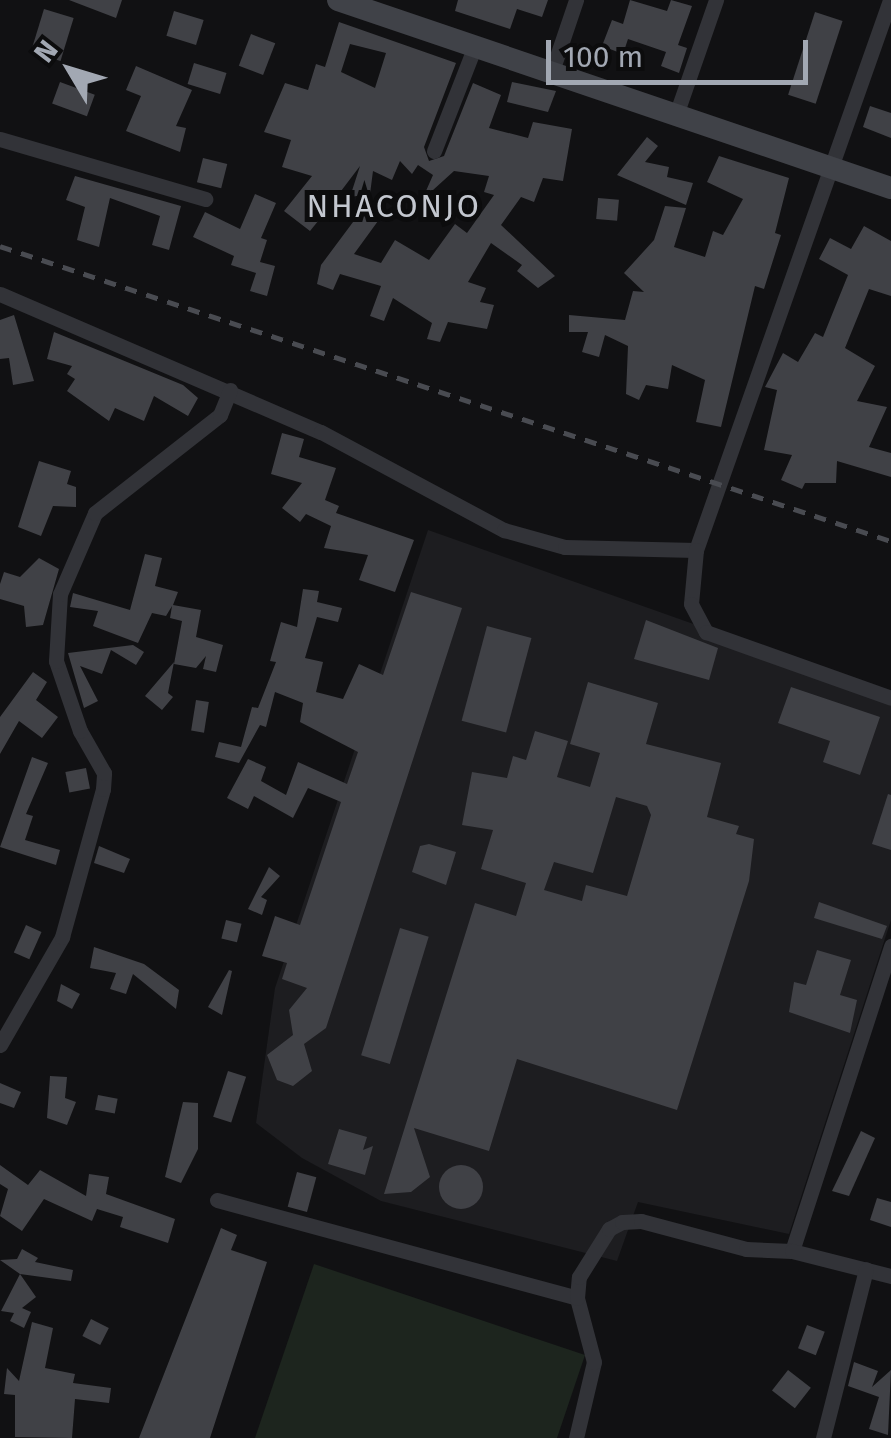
<!DOCTYPE html>
<html>
<head>
<meta charset="utf-8">
<style>
  body { margin:0 }
  #map { position:relative; width:891px; height:1438px; overflow:hidden; background:#111113; font-family:"Fira Sans",sans-serif }
  div>[style] { position:absolute }
  .built>* { inset:0; background:#1d1d20 }
  .green>* { inset:0; background:#1d251e }
  .building>* { inset:0; background:#404146; transform-origin:0 0 }
  .round { border-radius:50% }
  .street>* { height:15px; margin:-7.5px; padding:0 7.5px; transform-origin:7.5px; border-radius:7.5px; background:#323338 }
  .secondary>* { height:22px; margin:-11px; padding:0 11px; transform-origin:11px; border-radius:11px; background:#404248 }
  .rail>* { height:5px; margin-top:-2.5px; transform-origin:0; background:repeating-linear-gradient(90deg,#494b51 0 12px,transparent 0 22px) }
  span { translate:-50% -50%; white-space:nowrap; text-align:center; line-height:1.15; -webkit-text-stroke:10px #0c0c0d; paint-order:stroke }
  .neighbourhood-label { font-size:32px; color:#c3c7cf; letter-spacing:2.5px }
  .north { position:absolute; left:20px; top:20px; width:100px; height:100px; -webkit-text-stroke:8px #0c0c0d; paint-order:stroke; rotate:308deg; font-size:28px; font-weight:700; line-height:40px; text-align:center; color:#a2a8b3 }
  .north::after { content:''; display:block; margin:auto; width:35px; height:45px; background:#a2a8b3; clip-path:polygon(50% 0,100% 100%,50% 72%,0 100%) }
  .scale { position:absolute; left:546px; top:40px; width:262px; height:45px; box-sizing:border-box; border:5px solid #a2a8b3; border-top:0; padding-left:12px; font-size:30px; line-height:35px; white-space:nowrap; color:#a2a8b3; -webkit-text-stroke:8px #0c0c0d; paint-order:stroke }
</style>
</head>
<body>
<div id="map">
  <div class="built">
    <div style="clip-path:polygon(428px 530px,891px 694px,891px 920px,789px 1234px,638px 1202px,617px 1261px,381px 1201px,302px 1158px,256px 1123px,275px 988px)"></div>
  </div>
  <div class="green">
    <div style="clip-path:polygon(314px 1264px,585px 1355px,557px 1438px,255px 1438px)"></div>
  </div>
  <div class="building">
    <div style="clip-path:polygon(69px 0,122px 0,116px 18px)"></div>
    <div style="clip-path:polygon(458px 0,548px 0,542px 17px,517px 9px,510px 29px,455px 11px)"></div>
    <div style="clip-path:polygon(630px 0,667px 11px,671px 0,692px 6px,678px 45px,687px 48px,679px 73px,661px 66px,666px 52px,628px 39px,623px 54px,602px 46px,612px 20px,623px 24px)"></div>
    <div style="left:44px;top:9px;width:31px;height:45px;rotate:17deg"></div>
    <div style="left:174px;top:11px;width:31px;height:26px;rotate:17deg"></div>
    <div style="left:815px;top:12px;width:29px;height:87px;rotate:18deg"></div>
    <div style="clip-path:polygon(evenodd,339px 22px,456px 63px,424px 147px,429px 161px,444px 156px,473px 83px,501px 95px,489px 128px,528px 138px,533px 122px,572px 129px,563px 181px,543px 178px,534px 202px,521px 197px,501px 225px,555px 276px,538px 288px,517px 271px,522px 265px,491px 243px,468px 282px,486px 288px,480px 302px,494px 305px,487px 329px,448px 322px,440px 342px,427px 339px,432px 323px,393px 298px,384px 321px,370px 316px,381px 286px,340px 274px,333px 290px,317px 284px,321px 265px,362px 210px,378px 221px,354px 254px,381px 263px,395px 240px,429px 260px,455px 224px,467px 233px,494px 195px,484px 192px,489px 176px,454px 171px,422px 200px,433px 175px,418px 165px,412px 174px,400px 161px,392px 180px,373px 171px,370px 194px,350px 197px,360px 166px,335px 199px,308px 203px,323px 215px,310px 231px,284px 211px,312px 176px,282px 167px,291px 140px,264px 132px,285px 83px,308px 90px,316px 64px,325px 67px,339px 22px,350px 44px,386px 53px,375px 88px,341px 72px,350px 44px)"></div>
    <div style="left:251px;top:34px;width:26px;height:34px;rotate:21deg"></div>
    <div style="left:194px;top:63px;width:34px;height:22px;rotate:17deg"></div>
    <div style="clip-path:polygon(136px 66px,192px 90px,176px 126px,186px 128px,180px 152px,126px 131px,141px 96px,126px 90px)"></div>
    <div style="left:60px;top:82px;width:37px;height:23px;rotate:20deg"></div>
    <div style="clip-path:polygon(512px 82px,556px 91px,548px 112px,507px 102px)"></div>
    <div style="clip-path:polygon(870px 106px,891px 113px,891px 138px,863px 127px)"></div>
    <div style="clip-path:polygon(647px 137px,658px 146px,645px 162px,669px 167px,667px 177px,693px 183px,686px 205px,617px 175px)"></div>
    <div style="clip-path:polygon(719px 156px,789px 178px,775px 233px,781px 235px,764px 289px,755px 286px,721px 427px,696px 422px,705px 380px,672px 365px,668px 389px,646px 385px,639px 400px,626px 394px,628px 346px,605px 335px,599px 357px,582px 352px,588px 332px,569px 332px,569px 315px,625px 320px,633px 291px,644px 292px,624px 273px,654px 240px,665px 206px,686px 208px,674px 247px,705px 257px,713px 231px,723px 235px,743px 199px,707px 182px)"></div>
    <div style="left:203px;top:158px;width:25px;height:25px;rotate:14deg"></div>
    <div style="clip-path:polygon(75px 176px,181px 206px,169px 250px,152px 245px,160px 216px,110px 198px,99px 247px,77px 240px,85px 207px,66px 200px)"></div>
    <div style="clip-path:polygon(255px 194px,276px 203px,261px 238px,267px 240px,260px 262px,275px 266px,267px 296px,250px 291px,256px 273px,231px 265px,234px 256px,193px 237px,205px 212px,240px 229px)"></div>
    <div style="left:598px;top:198px;width:21px;height:21px;rotate:5deg"></div>
    <div style="clip-path:polygon(864px 226px,891px 241px,891px 296px,869px 289px,845px 348px,875px 366px,857px 401px,887px 407px,869px 447px,891px 453px,891px 477px,837px 461px,836px 483px,805px 483px,802px 489px,781px 480px,792px 455px,764px 450px,777px 390px,765px 387px,783px 353px,798px 362px,815px 333px,823px 337px,848px 275px,819px 259px,830px 238px,851px 249px)"></div>
    <div style="clip-path:polygon(14px 315px,34px 381px,13px 385px,9px 358px,0 359px,0 320px)"></div>
    <div style="clip-path:polygon(54px 332px,183px 385px,198px 398px,188px 416px,154px 396px,144px 421px,115px 408px,109px 421px,67px 391px,75px 379px,67px 374px,72px 366px,47px 359px)"></div>
    <div style="clip-path:polygon(282px 433px,304px 439px,299px 457px,336px 468px,325px 500px,339px 506px,336px 513px,414px 540px,395px 592px,359px 580px,368px 555px,324px 548px,331px 526px,306px 514px,300px 522px,282px 508px,302px 483px,271px 474px)"></div>
    <div style="clip-path:polygon(39px 461px,71px 471px,67px 484px,76px 487px,76px 507px,53px 506px,41px 536px,18px 527px)"></div>
    <div style="clip-path:polygon(145px 554px,162px 558px,155px 586px,178px 592px,173px 605px,201px 610px,196px 637px,223px 645px,216px 672px,203px 669px,206px 656px,196px 668px,174px 664px,182px 621px,170px 618px,172px 606px,166px 616px,152px 613px,138px 643px,93px 626px,98px 611px,70px 607px,73px 593px,130px 610px)"></div>
    <div style="clip-path:polygon(39px 558px,59px 569px,43px 625px,26px 627px,24px 606px,0 599px,0 584px,4px 572px,20px 577px)"></div>
    <div style="clip-path:polygon(303px 589px,319px 591px,317px 602px,342px 608px,338px 622px,317px 617px,305px 658px,323px 662px,316px 692px,343px 699px,359px 664px,383px 675px,411px 592px,462px 608px,326px 1028px,304px 1044px,312px 1071px,293px 1086px,277px 1080px,267px 1055px,293px 1035px,289px 1010px,307px 988px,282px 979px,287px 963px,262px 956px,275px 916px,300px 925px,341px 802px,308px 788px,293px 818px,254px 796px,248px 809px,227px 798px,248px 759px,266px 767px,261px 781px,286px 795px,298px 762px,347px 784px,358px 752px,300px 722px,303px 703px,275px 692px,266px 727px,260px 725px,239px 763px,215px 757px,219px 742px,241px 747px,252px 707px,258px 708px,276px 662px,270px 661px,281px 622px,297px 627px)"></div>
    <div style="clip-path:polygon(646px 620px,718px 648px,709px 680px,634px 659px)"></div>
    <div style="left:487px;top:626px;width:46px;height:98px;rotate:15deg"></div>
    <div style="clip-path:polygon(133px 645px,144px 652px,136px 665px,111px 650px,102px 674px,80px 666px,98px 701px,84px 708px,68px 653px)"></div>
    <div style="clip-path:polygon(174px 662px,168px 693px,173px 697px,162px 710px,145px 696px)"></div>
    <div style="clip-path:polygon(33px 672px,47px 682px,36px 700px,58px 717px,42px 738px,19px 721px,0 754px,0 717px)"></div>
    <div style="clip-path:polygon(evenodd,588px 682px,658px 703px,646px 744px,721px 763px,707px 817px,739px 826px,736px 834px,754px 839px,749px 881px,677px 1110px,517px 1059px,489px 1151px,414px 1128px,430px 1177px,411px 1192px,384px 1194px,475px 903px,516px 916px,526px 883px,481px 869px,493px 830px,462px 825px,472px 772px,507px 778px,513px 756px,526px 760px,535px 731px,568px 741px,557px 777px,590px 787px,600px 753px,570px 744px,588px 682px,616px 797px,647px 806px,651px 815px,627px 896px,586px 885px,582px 901px,544px 890px,554px 862px,593px 873px,616px 797px)"></div>
    <div style="clip-path:polygon(791px 687px,880px 717px,860px 775px,823px 762px,830px 741px,778px 723px)"></div>
    <div style="left:196px;top:700px;width:13px;height:31px;rotate:9deg"></div>
    <div style="clip-path:polygon(32px 757px,48px 763px,26px 814px,33px 816px,25px 840px,60px 850px,56px 865px,0 847px)"></div>
    <div style="left:86px;top:768px;width:21px;height:21px;rotate:79deg"></div>
    <div style="clip-path:polygon(888px 794px,891px 795px,891px 850px,872px 844px)"></div>
    <div style="clip-path:polygon(429px 844px,456px 852px,446px 885px,412px 872px,420px 846px)"></div>
    <div style="clip-path:polygon(99px 846px,130px 859px,124px 873px,94px 863px)"></div>
    <div style="clip-path:polygon(269px 867px,280px 876px,261px 897px,267px 900px,262px 915px,248px 909px)"></div>
    <div style="clip-path:polygon(819px 902px,887px 926px,882px 939px,814px 918px)"></div>
    <div style="left:226px;top:920px;width:16px;height:19px;rotate:14deg"></div>
    <div style="left:26px;top:925px;width:17px;height:30px;rotate:24deg"></div>
    <div style="left:400px;top:928px;width:30px;height:133px;rotate:17deg"></div>
    <div style="clip-path:polygon(94px 947px,144px 964px,179px 990px,176px 1009px,133px 974px,126px 994px,110px 989px,116px 973px,90px 968px)"></div>
    <div style="clip-path:polygon(817px 950px,851px 960px,840px 995px,857px 1000px,850px 1033px,789px 1012px,794px 982px,806px 985px)"></div>
    <div style="clip-path:polygon(229px 970px,232px 971px,222px 1015px,208px 1007px)"></div>
    <div style="clip-path:polygon(61px 984px,80px 994px,72px 1009px,57px 1001px)"></div>
    <div style="left:228px;top:1071px;width:19px;height:48px;rotate:18deg"></div>
    <div style="clip-path:polygon(50px 1076px,67px 1077px,65px 1098px,76px 1102px,67px 1125px,47px 1118px)"></div>
    <div style="clip-path:polygon(0 1083px,21px 1092px,14px 1108px,0 1103px)"></div>
    <div style="left:98px;top:1095px;width:20px;height:15px;rotate:11deg"></div>
    <div style="clip-path:polygon(183px 1102px,198px 1103px,198px 1149px,181px 1183px,165px 1177px)"></div>
    <div style="clip-path:polygon(339px 1129px,367px 1137px,363px 1150px,373px 1146px,365px 1175px,328px 1164px)"></div>
    <div style="clip-path:polygon(861px 1131px,875px 1138px,849px 1196px,832px 1191px)"></div>
    <div class="round" style="left:439px;top:1165px;width:44px;height:44px"></div>
    <div style="clip-path:polygon(0 1165px,28px 1185px,40px 1170px,86px 1196px,89px 1174px,109px 1177px,106px 1194px,175px 1219px,168px 1243px,120px 1227px,123px 1217px,97px 1209px,92px 1221px,44px 1199px,22px 1231px,0 1216px,8px 1189px,0 1184px)"></div>
    <div style="left:297px;top:1172px;width:20px;height:36px;rotate:15deg"></div>
    <div style="clip-path:polygon(877px 1198px,891px 1202px,891px 1227px,870px 1220px)"></div>
    <div style="clip-path:polygon(221px 1228px,237px 1235px,231px 1250px,267px 1262px,210px 1438px,139px 1438px)"></div>
    <div style="clip-path:polygon(22px 1249px,38px 1258px,35px 1262px,73px 1270px,71px 1281px,20px 1274px,0 1260px,17px 1259px)"></div>
    <div style="clip-path:polygon(20px 1274px,36px 1297px,22px 1308px,31px 1312px,24px 1328px,10px 1321px,14px 1313px,1px 1311px)"></div>
    <div style="left:91px;top:1319px;width:20px;height:19px;rotate:27deg"></div>
    <div style="clip-path:polygon(32px 1322px,53px 1328px,45px 1368px,75px 1374px,73px 1383px,111px 1388px,109px 1403px,75px 1399px,72px 1438px,15px 1437px,15px 1395px,4px 1394px,7px 1368px,19px 1381px)"></div>
    <div style="left:807px;top:1325px;width:19px;height:25px;rotate:21deg"></div>
    <div style="clip-path:polygon(854px 1362px,878px 1371px,872px 1387px,891px 1370px,888px 1435px,869px 1429px,879px 1397px,848px 1386px)"></div>
    <div style="left:788px;top:1370px;width:29px;height:26px;rotate:38deg"></div>
  </div>
  <div class="street">
    <div style="left:552px;top:71px;width:75px;rotate:-71.3deg"></div>
    <div style="left:677px;top:112px;width:119px;rotate:-70.8deg"></div>
    <div style="left:0;top:139px;width:214px;rotate:16.3deg"></div>
    <div style="left:434px;top:151px;width:113px;rotate:-68.7deg"></div>
    <div style="left:0;top:294px;width:349px;rotate:23.3deg"></div>
    <div style="left:321px;top:432px;width:208px;rotate:28.2deg"></div>
    <div style="left:504px;top:530px;width:63px;rotate:15.6deg"></div>
    <div style="left:565px;top:547px;width:131px;rotate:1.3deg"></div>
    <div style="left:696px;top:550px;width:583px;rotate:-70.57deg"></div>
    <div style="left:696px;top:550px;width:54px;rotate:95.3deg"></div>
    <div style="left:691px;top:604px;width:32px;rotate:62deg"></div>
    <div style="left:706px;top:632px;width:196px;rotate:19.6deg"></div>
    <div style="left:0;top:1045px;width:125px;rotate:-60.1deg"></div>
    <div style="left:62px;top:937px;width:154px;rotate:-74.5deg"></div>
    <div style="left:103px;top:789px;width:16px;rotate:-86deg"></div>
    <div style="left:104px;top:773px;width:48px;rotate:-119.7deg"></div>
    <div style="left:80px;top:731px;width:74px;rotate:-108.9deg"></div>
    <div style="left:56px;top:661px;width:67px;rotate:-86.6deg"></div>
    <div style="left:60px;top:594px;width:88px;rotate:-66.6deg"></div>
    <div style="left:95px;top:513px;width:159px;rotate:-38.1deg"></div>
    <div style="left:220px;top:415px;width:27px;rotate:-68deg"></div>
    <div style="left:217px;top:1200px;width:373px;rotate:15.2deg"></div>
    <div style="left:792px;top:1251px;width:321px;rotate:-72deg"></div>
    <div style="left:576px;top:1438px;width:78px;rotate:-76.7deg"></div>
    <div style="left:594px;top:1362px;width:66px;rotate:-104.9deg"></div>
    <div style="left:577px;top:1298px;width:21px;rotate:-85deg"></div>
    <div style="left:579px;top:1277px;width:57px;rotate:-58deg"></div>
    <div style="left:609px;top:1229px;width:15px;rotate:-28deg"></div>
    <div style="left:622px;top:1222px;width:19px;rotate:-3deg"></div>
    <div style="left:641px;top:1221px;width:109px;rotate:14.9deg"></div>
    <div style="left:746px;top:1249px;width:46px;rotate:2.5deg"></div>
    <div style="left:792px;top:1251px;width:102px;rotate:14.2deg"></div>
    <div style="left:823px;top:1438px;width:174px;rotate:-75.7deg"></div>
  </div>
  <div class="secondary">
    <div style="left:338px;top:0;width:584px;rotate:18.78deg"></div>
  </div>
  <div class="rail">
    <div style="left:0;top:246px;width:939px;rotate:18.32deg"></div>
  </div>
  <div class="neighbourhood-label">
    <span style="left:394px;top:206px">NHACONJO</span>
  </div>
  <div class="north">N</div>
  <div class="scale">100 m</div>
</div>
</body>
</html>
